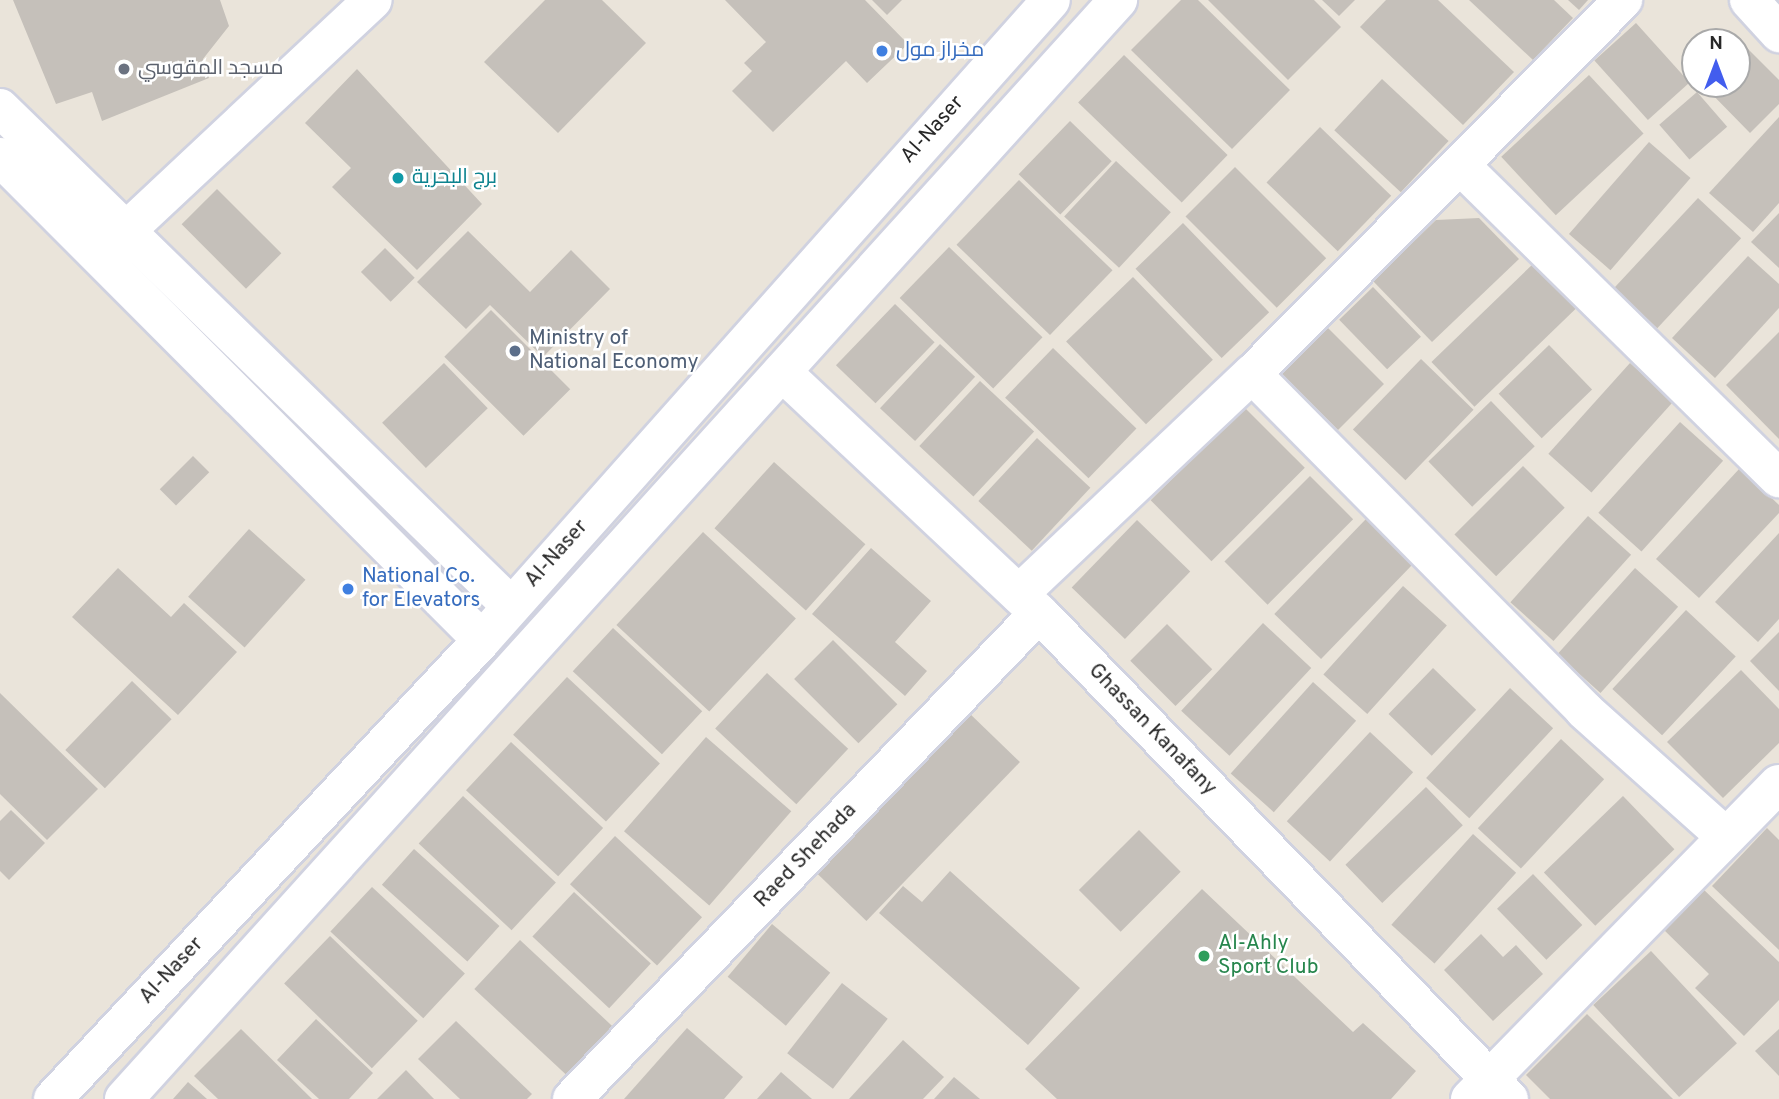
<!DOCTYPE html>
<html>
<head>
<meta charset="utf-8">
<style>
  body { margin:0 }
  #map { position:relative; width:1779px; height:1099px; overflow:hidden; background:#eae4da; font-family:Overpass,Cairo,sans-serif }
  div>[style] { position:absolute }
  .building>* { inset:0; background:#c5c0ba; transform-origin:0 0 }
  .roads { filter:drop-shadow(2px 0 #d0d2e0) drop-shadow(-2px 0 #d0d2e0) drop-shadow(0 2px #d0d2e0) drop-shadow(0 -2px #d0d2e0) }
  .minor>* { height:38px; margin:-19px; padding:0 19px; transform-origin:19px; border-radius:19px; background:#fff }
  .secondary>* { height:38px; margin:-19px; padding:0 19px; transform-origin:19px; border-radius:19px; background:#fff }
  .dots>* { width:19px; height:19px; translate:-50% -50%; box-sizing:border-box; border:4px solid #fff; border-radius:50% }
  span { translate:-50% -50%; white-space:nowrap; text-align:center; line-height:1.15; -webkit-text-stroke:5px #fff; paint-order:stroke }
  .shop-label { font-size:21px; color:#366cbe }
  .left { translate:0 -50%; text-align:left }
  .worship-label { font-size:21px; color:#5b616d }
  .street-label { font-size:21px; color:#282828 }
  .culture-label { font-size:21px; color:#0d838f }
  .service-label { font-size:21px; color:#4e5e75 }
  .leisure-label { font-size:21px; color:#27864d }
  .north { position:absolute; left:1681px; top:28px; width:70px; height:70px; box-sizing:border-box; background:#fff; border:2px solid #a9a9a9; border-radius:50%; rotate:0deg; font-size:19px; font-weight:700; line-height:28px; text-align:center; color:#282828 }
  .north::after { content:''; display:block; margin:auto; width:24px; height:32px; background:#425dee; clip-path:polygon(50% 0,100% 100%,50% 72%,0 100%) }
</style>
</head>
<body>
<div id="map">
  <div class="building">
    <div style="clip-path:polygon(13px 0,220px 0,229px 26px,203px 59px,209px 78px,102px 121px,92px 92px,56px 104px)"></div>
    <div style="clip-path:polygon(545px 0,602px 0,646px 43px,558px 133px,484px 62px)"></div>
    <div style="clip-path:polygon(725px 0,865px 0,908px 44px,867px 83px,846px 61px,773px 132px,732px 91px,752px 71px,744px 63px,766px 42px)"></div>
    <div style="clip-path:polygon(872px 0,902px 0,887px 15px)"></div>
    <div style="clip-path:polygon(1181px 0,1198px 0,1290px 90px,1232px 149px,1131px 50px)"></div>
    <div style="clip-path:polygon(1208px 0,1314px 0,1341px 27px,1288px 80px)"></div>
    <div style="clip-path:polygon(1322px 0,1355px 0,1339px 16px)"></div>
    <div style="clip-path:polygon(1386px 0,1438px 0,1514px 72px,1463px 125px,1360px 27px)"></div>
    <div style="clip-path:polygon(1469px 0,1554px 0,1573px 18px,1533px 60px)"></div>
    <div style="clip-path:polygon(1568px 0,1588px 0,1579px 10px)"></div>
    <div style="left:1636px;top:23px;width:80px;height:56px;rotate:48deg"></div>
    <div style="clip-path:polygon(1743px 44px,1779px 80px,1779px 104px,1750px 133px,1702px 84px,1737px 84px,1737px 50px)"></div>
    <div style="left:1124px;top:55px;width:144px;height:66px;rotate:44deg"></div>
    <div style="clip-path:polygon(357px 69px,482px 204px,417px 270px,332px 187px,351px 168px,305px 123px)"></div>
    <div style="left:1589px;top:75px;width:80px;height:120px;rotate:47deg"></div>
    <div style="left:1382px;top:79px;width:91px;height:70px;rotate:43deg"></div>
    <div style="left:1697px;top:92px;width:46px;height:50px;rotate:49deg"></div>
    <div style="clip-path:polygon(1779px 117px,1779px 203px,1753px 232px,1709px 193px)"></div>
    <div style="left:1070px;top:121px;width:58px;height:74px;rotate:44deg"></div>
    <div style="left:1320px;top:127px;width:99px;height:77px;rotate:44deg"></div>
    <div style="left:1649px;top:142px;width:55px;height:122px;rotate:41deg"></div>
    <div style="left:1116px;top:161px;width:75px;height:76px;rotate:43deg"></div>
    <div style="left:1235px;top:167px;width:129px;height:70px;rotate:45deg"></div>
    <div style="left:1019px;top:180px;width:130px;height:90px;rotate:44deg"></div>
    <div style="left:217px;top:189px;width:91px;height:50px;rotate:45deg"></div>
    <div style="left:1698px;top:198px;width:59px;height:123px;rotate:43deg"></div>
    <div style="clip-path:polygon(1779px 213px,1779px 268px,1751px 242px)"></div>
    <div style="clip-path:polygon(1479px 218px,1519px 259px,1432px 342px,1373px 281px,1436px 220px)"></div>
    <div style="left:1183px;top:223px;width:124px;height:66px;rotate:46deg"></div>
    <div style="clip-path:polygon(468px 231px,530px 292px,571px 250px,610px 289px,543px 357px,490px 305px,466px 329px,417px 282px)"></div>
    <div style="left:949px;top:247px;width:130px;height:71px;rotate:44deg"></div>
    <div style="left:385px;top:248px;width:42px;height:34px;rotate:45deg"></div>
    <div style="clip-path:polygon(1748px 256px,1779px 284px,1779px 308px,1715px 378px,1672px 338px)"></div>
    <div style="left:1535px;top:262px;width:62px;height:144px;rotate:46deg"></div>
    <div style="left:1133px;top:277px;width:115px;height:93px;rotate:46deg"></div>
    <div style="left:1373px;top:287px;width:69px;height:47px;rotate:46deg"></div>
    <div style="left:895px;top:304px;width:55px;height:85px;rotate:44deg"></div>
    <div style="left:491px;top:310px;width:112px;height:66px;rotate:45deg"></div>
    <div style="left:1326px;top:326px;width:82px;height:65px;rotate:45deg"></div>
    <div style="clip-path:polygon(1779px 332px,1779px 439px,1726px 385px)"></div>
    <div style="left:940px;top:344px;width:48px;height:88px;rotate:43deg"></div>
    <div style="left:1549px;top:345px;width:62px;height:70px;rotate:46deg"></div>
    <div style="left:1053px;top:348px;width:116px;height:69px;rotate:44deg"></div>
    <div style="left:1421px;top:359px;width:73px;height:98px;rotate:44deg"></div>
    <div style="left:444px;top:363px;width:63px;height:86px;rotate:46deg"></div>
    <div style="left:1630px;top:363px;width:58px;height:122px;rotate:42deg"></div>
    <div style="left:980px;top:381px;width:74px;height:89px;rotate:43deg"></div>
    <div style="left:1491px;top:401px;width:63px;height:87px;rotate:46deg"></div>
    <div style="left:1244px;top:407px;width:86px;height:132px;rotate:45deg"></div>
    <div style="left:1680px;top:422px;width:58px;height:122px;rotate:42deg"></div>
    <div style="left:1037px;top:438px;width:73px;height:86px;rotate:43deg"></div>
    <div style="left:193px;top:456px;width:23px;height:47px;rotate:45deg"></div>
    <div style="left:774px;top:462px;width:123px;height:89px;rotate:42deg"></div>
    <div style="left:1523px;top:466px;width:59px;height:97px;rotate:45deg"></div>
    <div style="clip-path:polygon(1740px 468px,1779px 505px,1779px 513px,1699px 598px,1656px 559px)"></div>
    <div style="left:1310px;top:476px;width:61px;height:121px;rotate:45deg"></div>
    <div style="left:1588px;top:516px;width:58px;height:116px;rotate:42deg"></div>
    <div style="left:1366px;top:519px;width:65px;height:132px;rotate:44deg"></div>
    <div style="left:1137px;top:520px;width:74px;height:94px;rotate:44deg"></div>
    <div style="left:249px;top:529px;width:76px;height:91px;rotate:42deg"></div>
    <div style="left:703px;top:532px;width:127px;height:127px;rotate:43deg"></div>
    <div style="clip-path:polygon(1779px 533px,1779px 619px,1758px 642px,1715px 602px)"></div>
    <div style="clip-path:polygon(871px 548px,931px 601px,895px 642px,927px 671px,905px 696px,812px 614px)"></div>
    <div style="clip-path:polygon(118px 568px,171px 617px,184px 603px,237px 652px,178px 715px,72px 617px)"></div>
    <div style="left:1635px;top:568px;width:58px;height:116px;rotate:42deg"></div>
    <div style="left:1403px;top:586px;width:59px;height:119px;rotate:42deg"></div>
    <div style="left:1686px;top:610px;width:68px;height:108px;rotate:43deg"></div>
    <div style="left:1263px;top:623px;width:66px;height:120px;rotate:43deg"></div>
    <div style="left:1167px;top:624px;width:64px;height:52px;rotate:45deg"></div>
    <div style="left:613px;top:628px;width:122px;height:59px;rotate:43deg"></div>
    <div style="clip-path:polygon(1779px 632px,1779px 691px,1750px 661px)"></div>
    <div style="left:833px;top:640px;width:91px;height:55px;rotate:45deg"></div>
    <div style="left:1433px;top:668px;width:60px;height:64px;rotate:44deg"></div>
    <div style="clip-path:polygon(1741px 670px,1779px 709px,1779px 743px,1723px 798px,1667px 742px)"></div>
    <div style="left:767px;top:673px;width:111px;height:76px;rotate:43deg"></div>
    <div style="left:567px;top:677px;width:127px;height:79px;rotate:43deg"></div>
    <div style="left:132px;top:681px;width:55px;height:96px;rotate:44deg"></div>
    <div style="left:1313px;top:682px;width:58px;height:123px;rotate:42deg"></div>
    <div style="left:1510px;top:688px;width:59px;height:123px;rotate:43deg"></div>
    <div style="clip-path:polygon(0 693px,98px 789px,47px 840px,0 794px)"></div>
    <div style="left:966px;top:710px;width:75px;height:221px;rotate:44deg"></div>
    <div style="left:1370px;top:732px;width:59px;height:122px;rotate:43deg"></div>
    <div style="left:706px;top:737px;width:113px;height:125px;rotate:41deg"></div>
    <div style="left:1561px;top:739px;width:59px;height:122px;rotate:43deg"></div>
    <div style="left:511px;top:742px;width:126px;height:66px;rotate:43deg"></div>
    <div style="left:1426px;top:787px;width:53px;height:112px;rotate:46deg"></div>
    <div style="left:463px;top:796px;width:127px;height:65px;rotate:43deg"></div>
    <div style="left:1623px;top:796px;width:74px;height:110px;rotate:46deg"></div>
    <div style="clip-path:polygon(11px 810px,45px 843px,9px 880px,0 871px,0 821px)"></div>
    <div style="clip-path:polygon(1767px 828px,1779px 840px,1779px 950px,1712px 886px)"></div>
    <div style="left:1139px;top:830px;width:59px;height:85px;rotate:45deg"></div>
    <div style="left:1473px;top:834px;width:58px;height:122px;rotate:42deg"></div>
    <div style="left:615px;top:836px;width:119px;height:66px;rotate:43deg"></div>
    <div style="left:414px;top:849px;width:115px;height:48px;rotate:42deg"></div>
    <div style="clip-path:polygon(950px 871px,1080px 988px,1028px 1045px,879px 913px,903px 886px,922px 902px)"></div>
    <div style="left:1533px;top:874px;width:71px;height:50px;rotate:46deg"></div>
    <div style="left:372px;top:887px;width:127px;height:61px;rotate:43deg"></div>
    <div style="clip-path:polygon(1702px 888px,1779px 962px,1779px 1000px,1744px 1036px,1695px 988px,1709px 974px,1663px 929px)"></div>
    <div style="clip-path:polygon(1202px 889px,1353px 1032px,1363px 1023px,1416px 1071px,1391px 1099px,1057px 1099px,1025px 1069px)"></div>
    <div style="left:574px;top:892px;width:105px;height:61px;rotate:43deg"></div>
    <div style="left:772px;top:924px;width:76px;height:69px;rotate:40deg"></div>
    <div style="clip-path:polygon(1481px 934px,1503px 957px,1516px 945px,1543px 974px,1493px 1021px,1444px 970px)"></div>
    <div style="left:330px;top:936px;width:122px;height:66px;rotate:44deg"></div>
    <div style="left:520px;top:940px;width:126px;height:67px;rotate:43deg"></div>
    <div style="left:1651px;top:951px;width:126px;height:79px;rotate:47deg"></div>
    <div style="left:842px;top:983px;width:58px;height:89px;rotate:38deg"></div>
    <div style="clip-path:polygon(1587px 1014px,1673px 1099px,1550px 1099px,1526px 1075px)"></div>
    <div style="clip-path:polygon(316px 1019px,373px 1073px,349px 1099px,319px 1099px,277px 1060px)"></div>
    <div style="clip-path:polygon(456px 1021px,532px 1094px,527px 1099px,460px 1099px,418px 1059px)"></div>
    <div style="clip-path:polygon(687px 1028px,743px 1077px,724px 1099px,624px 1099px)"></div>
    <div style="clip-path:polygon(241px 1029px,312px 1099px,218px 1099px,194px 1076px)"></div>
    <div style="clip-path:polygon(1779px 1029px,1779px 1076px,1755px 1051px)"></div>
    <div style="clip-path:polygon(903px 1040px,944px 1077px,923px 1099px,849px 1099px)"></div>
    <div style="clip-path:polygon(406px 1070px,434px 1099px,377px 1099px)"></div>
    <div style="clip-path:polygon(781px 1072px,812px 1099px,757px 1099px)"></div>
    <div style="clip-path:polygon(954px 1077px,980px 1099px,934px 1099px)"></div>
    <div style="clip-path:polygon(188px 1082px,207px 1099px,173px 1099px)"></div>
  </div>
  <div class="roads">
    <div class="minor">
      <div style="left:1749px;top:0;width:45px;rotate:47.7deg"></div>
      <div style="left:0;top:108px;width:714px;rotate:44.26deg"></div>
      <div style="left:0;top:157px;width:682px;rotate:45.06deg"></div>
      <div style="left:1460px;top:165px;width:447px;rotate:44.5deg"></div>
      <div style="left:128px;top:229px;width:335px;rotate:-43.1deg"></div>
      <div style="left:782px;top:372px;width:352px;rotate:43.2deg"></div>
      <div style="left:1039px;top:613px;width:676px;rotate:45.96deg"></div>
      <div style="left:1252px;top:374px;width:472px;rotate:45.3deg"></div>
      <div style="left:1584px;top:710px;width:189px;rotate:41.8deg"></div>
      <div style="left:1019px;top:594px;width:320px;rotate:-43.4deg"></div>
      <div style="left:1252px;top:374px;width:527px;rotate:-45.23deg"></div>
      <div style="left:572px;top:1099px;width:674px;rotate:-46.14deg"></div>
      <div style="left:1470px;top:1099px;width:441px;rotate:-45.6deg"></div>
    </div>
    <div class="secondary">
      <div style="left:53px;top:1099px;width:628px;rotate:-46.93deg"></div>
      <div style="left:482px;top:640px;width:856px;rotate:-48.36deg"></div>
      <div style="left:124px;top:1099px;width:1482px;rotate:-47.87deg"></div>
    </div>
  </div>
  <div class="dots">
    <div style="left:882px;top:51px;background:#3f7fe0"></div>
    <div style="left:124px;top:69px;background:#6b7280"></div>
    <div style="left:398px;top:178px;background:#0f9aa8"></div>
    <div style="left:515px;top:351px;background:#5c6f8a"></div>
    <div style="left:348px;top:589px;background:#3f7fe0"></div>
    <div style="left:1204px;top:956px;background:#2e9e5b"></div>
  </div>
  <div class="shop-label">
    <span class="left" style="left:896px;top:51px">مخراز مول</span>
    <span class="left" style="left:362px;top:589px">National Co.<br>for Elevators</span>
  </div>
  <div class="worship-label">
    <span class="left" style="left:138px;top:69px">مسجد المقوسي</span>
  </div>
  <div class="street-label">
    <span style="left:933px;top:130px;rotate:-48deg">Al-Naser</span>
    <span style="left:557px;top:554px;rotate:-48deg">Al-Naser</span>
    <span style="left:1152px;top:730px;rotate:46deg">Ghassan Kanafany</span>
    <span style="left:806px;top:856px;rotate:-46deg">Raed Shehada</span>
    <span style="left:172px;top:971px;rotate:-47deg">Al-Naser</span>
  </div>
  <div class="culture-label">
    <span class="left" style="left:412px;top:178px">برج البحرية</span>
  </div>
  <div class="service-label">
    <span class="left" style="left:529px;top:351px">Ministry of<br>National Economy</span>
  </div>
  <div class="leisure-label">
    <span class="left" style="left:1218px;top:956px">Al-Ahly<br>Sport Club</span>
  </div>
  <div class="north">N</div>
</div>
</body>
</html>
